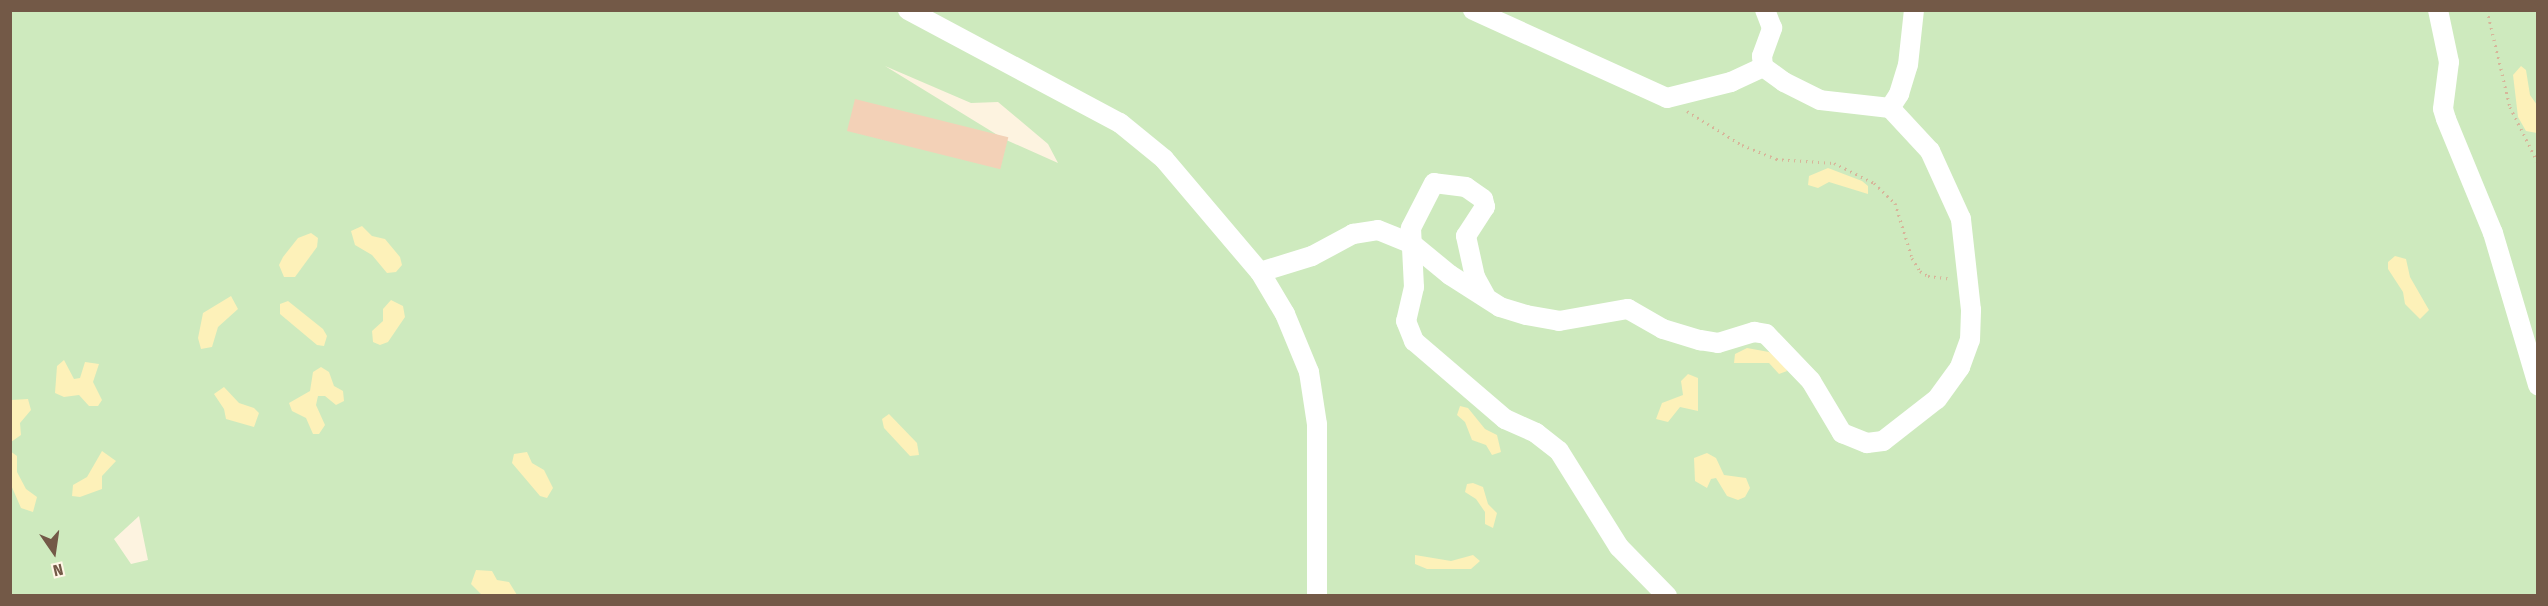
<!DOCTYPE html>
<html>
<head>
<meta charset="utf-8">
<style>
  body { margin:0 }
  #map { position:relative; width:2548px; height:606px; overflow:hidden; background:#fdf3e0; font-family:"Fira Sans Condensed",sans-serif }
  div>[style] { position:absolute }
  .green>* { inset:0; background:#ceeabe }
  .sand>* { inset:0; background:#fdf1b9 }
  .building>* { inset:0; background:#f3d1b7; transform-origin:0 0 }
  .path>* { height:3px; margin-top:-1.5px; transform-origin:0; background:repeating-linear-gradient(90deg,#d7b59a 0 1.5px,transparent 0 6px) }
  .minor>* { height:20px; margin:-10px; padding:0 10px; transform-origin:10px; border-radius:10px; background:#fff }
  span { translate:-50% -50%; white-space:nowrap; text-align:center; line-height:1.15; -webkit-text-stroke:4.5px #fff6e6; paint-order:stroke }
  .frame { position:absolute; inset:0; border:12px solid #735947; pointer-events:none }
  .north { position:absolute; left:24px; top:522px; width:60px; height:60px; -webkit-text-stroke:4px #fff6e6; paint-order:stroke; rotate:167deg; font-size:16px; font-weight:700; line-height:24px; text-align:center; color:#735947 }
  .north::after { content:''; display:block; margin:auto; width:21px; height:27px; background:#735947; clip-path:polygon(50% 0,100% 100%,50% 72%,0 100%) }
</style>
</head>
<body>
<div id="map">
  <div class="green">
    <div style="clip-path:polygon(evenodd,10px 11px,2537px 11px,2537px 595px,11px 595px,10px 11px,885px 66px,971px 103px,998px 102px,1048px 144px,1058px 163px,1004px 139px,885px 66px,10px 11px,139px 516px,148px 560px,131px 564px,114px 539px,139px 516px)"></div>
  </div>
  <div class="sand">
    <div style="clip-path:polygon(2521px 66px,2526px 70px,2530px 95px,2537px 105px,2537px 133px,2526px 131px,2518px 117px,2513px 75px)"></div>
    <div style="clip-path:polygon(1828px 168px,1862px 181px,1868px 186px,1868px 194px,1829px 182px,1818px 188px,1808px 185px,1809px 176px)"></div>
    <div style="clip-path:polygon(362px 226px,372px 236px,385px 239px,400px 257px,402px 265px,396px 272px,387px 273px,372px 255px,355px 245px,351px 231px)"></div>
    <div style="clip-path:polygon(311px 233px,318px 238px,317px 247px,295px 277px,284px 277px,279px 265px,283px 257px,298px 238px)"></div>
    <div style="clip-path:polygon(2395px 256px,2406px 259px,2410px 277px,2429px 310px,2420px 319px,2405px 304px,2403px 292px,2388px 269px,2388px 262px)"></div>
    <div style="clip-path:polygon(231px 296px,238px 309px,218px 327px,212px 347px,201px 349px,198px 338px,203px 313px)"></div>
    <div style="clip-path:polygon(391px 300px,403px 306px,405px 317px,388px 342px,380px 345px,373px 342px,372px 331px,383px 321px,383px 309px)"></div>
    <div style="clip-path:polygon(288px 301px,323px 329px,327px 336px,324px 346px,317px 345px,280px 314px,280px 304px)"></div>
    <div style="clip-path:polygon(1747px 348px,1769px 352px,1782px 361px,1787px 371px,1779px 374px,1769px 363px,1734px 363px,1735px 354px)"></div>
    <div style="clip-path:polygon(64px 360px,74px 379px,80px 378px,85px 362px,99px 364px,93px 382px,102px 400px,98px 406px,89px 406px,79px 395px,64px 397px,55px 393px,57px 366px)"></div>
    <div style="clip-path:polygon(321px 367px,329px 372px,334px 386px,343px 391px,344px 401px,336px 405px,325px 396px,318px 396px,316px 405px,325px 425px,319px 434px,313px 434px,306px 418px,292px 411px,289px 403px,310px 391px,313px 372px)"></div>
    <div style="clip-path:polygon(1688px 374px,1698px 378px,1698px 411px,1680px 407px,1668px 422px,1656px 419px,1662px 403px,1683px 395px,1681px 381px)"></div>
    <div style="clip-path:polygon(224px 387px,239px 403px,254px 408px,259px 413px,254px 427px,226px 419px,224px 409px,214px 394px)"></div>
    <div style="clip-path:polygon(28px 399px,31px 410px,20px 423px,21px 435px,11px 442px,11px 400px)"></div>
    <div style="clip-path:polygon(1460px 406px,1468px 408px,1485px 429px,1497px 435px,1501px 452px,1492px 455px,1486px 445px,1472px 440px,1465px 422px,1457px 415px)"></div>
    <div style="clip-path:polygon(889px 414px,917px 443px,919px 455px,910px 456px,884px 428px,882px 419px)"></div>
    <div style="clip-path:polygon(10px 451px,17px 456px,17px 472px,26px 489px,37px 497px,33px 512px,21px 508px,11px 485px)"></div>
    <div style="clip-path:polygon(102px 451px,116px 461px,102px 476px,102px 489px,80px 497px,72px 496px,73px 485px,87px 477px)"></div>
    <div style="clip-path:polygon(527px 452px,532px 463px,544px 470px,553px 488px,547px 498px,540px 496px,512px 463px,514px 454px)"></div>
    <div style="clip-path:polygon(1707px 453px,1716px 458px,1724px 475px,1746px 478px,1750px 488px,1745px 497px,1738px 500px,1727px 496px,1716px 478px,1711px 479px,1707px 488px,1695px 481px,1694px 458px)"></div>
    <div style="clip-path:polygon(1473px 483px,1483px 487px,1488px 504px,1497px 513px,1493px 528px,1485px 524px,1485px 512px,1476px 499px,1465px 492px,1467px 484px)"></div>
    <div style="clip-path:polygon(1415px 555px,1451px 561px,1473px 555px,1480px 561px,1471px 569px,1427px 569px,1415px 564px)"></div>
    <div style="clip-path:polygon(476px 570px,492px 571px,497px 580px,509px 582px,517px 595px,482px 595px,471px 584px)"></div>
  </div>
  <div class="building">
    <div style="left:855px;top:99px;width:158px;height:33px;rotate:14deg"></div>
  </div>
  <div class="path">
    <div style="left:2487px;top:10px;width:100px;rotate:76.7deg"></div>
    <div style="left:2510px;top:107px;width:63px;rotate:63.4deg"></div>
    <div style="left:1687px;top:111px;width:65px;rotate:31.7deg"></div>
    <div style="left:1742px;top:145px;width:37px;rotate:22deg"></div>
    <div style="left:1776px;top:159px;width:58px;rotate:3.9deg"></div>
    <div style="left:1834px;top:163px;width:45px;rotate:26.6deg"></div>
    <div style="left:1874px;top:183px;width:29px;rotate:44deg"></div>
    <div style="left:1895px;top:203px;width:58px;rotate:72.8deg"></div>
    <div style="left:1912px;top:258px;width:15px;rotate:58deg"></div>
    <div style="left:1920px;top:271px;width:9px;rotate:32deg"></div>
    <div style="left:1928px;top:276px;width:23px;rotate:7deg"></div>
  </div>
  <div class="minor">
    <div style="left:908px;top:10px;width:240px;rotate:28.1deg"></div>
    <div style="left:1120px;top:123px;width:57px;rotate:39.3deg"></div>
    <div style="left:1164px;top:159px;width:148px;rotate:49.7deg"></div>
    <div style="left:1260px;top:272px;width:49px;rotate:59.2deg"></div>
    <div style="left:1285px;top:314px;width:63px;rotate:67.5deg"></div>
    <div style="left:1309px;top:372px;width:53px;rotate:81.3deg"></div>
    <div style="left:1317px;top:424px;width:172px;rotate:90deg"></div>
    <div style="left:1473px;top:10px;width:213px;rotate:24.4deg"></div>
    <div style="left:1667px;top:98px;width:66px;rotate:-14deg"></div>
    <div style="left:1731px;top:82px;width:35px;rotate:-25deg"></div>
    <div style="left:2438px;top:10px;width:53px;rotate:78.1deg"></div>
    <div style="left:2449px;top:62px;width:47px;rotate:97.3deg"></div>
    <div style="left:2443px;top:109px;width:10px;rotate:73deg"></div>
    <div style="left:2446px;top:119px;width:123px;rotate:67.6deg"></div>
    <div style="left:2493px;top:233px;width:159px;rotate:73.5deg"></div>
    <div style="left:1890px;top:108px;width:17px;rotate:-57deg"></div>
    <div style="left:1899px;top:94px;width:30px;rotate:-73deg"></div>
    <div style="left:1908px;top:65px;width:55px;rotate:-83.8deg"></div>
    <div style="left:1260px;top:272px;width:54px;rotate:-17.1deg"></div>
    <div style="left:1312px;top:256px;width:47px;rotate:-28.2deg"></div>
    <div style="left:1353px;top:234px;width:25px;rotate:-9deg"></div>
    <div style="left:1378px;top:230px;width:35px;rotate:22deg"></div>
    <div style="left:1411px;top:243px;width:50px;rotate:39.4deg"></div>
    <div style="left:1450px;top:275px;width:59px;rotate:32.6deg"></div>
    <div style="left:1500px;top:307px;width:27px;rotate:17deg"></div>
    <div style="left:1526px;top:315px;width:34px;rotate:10deg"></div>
    <div style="left:1559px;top:321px;width:70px;rotate:-9.9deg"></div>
    <div style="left:1628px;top:309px;width:40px;rotate:29.7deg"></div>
    <div style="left:1663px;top:329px;width:39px;rotate:17deg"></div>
    <div style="left:1700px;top:340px;width:18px;rotate:9deg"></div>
    <div style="left:1718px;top:343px;width:38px;rotate:-17deg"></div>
    <div style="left:1754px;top:332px;width:12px;rotate:9deg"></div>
    <div style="left:1766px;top:334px;width:65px;rotate:46.2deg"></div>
    <div style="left:1811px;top:381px;width:61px;rotate:59.2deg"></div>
    <div style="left:1842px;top:433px;width:27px;rotate:22deg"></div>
    <div style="left:1867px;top:443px;width:16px;rotate:-7deg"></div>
    <div style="left:1883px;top:441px;width:68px;rotate:-37.9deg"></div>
    <div style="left:1937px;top:399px;width:39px;rotate:-54deg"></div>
    <div style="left:1960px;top:367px;width:29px;rotate:-70deg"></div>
    <div style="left:1970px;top:340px;width:30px;rotate:-88deg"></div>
    <div style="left:1971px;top:310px;width:92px;rotate:-96.3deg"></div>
    <div style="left:1961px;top:219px;width:75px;rotate:-114.5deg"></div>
    <div style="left:1930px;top:151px;width:59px;rotate:-132.9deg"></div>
    <div style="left:1890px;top:108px;width:70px;rotate:-173.5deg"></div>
    <div style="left:1820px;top:100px;width:40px;rotate:-153.4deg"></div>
    <div style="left:1784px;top:82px;width:26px;rotate:-144deg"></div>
    <div style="left:1763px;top:67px;width:11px;rotate:-95deg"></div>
    <div style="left:1762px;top:56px;width:30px;rotate:-70deg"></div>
    <div style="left:1772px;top:28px;width:19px;rotate:-111deg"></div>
    <div style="left:1485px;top:295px;width:21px;rotate:-119deg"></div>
    <div style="left:1475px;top:277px;width:42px;rotate:-102.4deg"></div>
    <div style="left:1466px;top:236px;width:35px;rotate:-57deg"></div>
    <div style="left:1485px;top:207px;width:8px;rotate:-104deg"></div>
    <div style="left:1483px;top:199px;width:21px;rotate:-145deg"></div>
    <div style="left:1466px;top:187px;width:32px;rotate:-173deg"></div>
    <div style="left:1434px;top:183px;width:51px;rotate:117.1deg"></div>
    <div style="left:1411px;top:228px;width:59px;rotate:87.1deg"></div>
    <div style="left:1414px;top:287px;width:35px;rotate:103deg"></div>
    <div style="left:1406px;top:321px;width:22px;rotate:68deg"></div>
    <div style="left:1414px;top:341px;width:120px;rotate:40.6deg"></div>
    <div style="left:1505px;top:419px;width:34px;rotate:24deg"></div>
    <div style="left:1536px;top:433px;width:29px;rotate:38deg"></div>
    <div style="left:1559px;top:451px;width:113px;rotate:58deg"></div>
    <div style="left:1619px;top:547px;width:69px;rotate:45.6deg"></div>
  </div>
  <div class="frame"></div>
  <div class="north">N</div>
</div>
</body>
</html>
